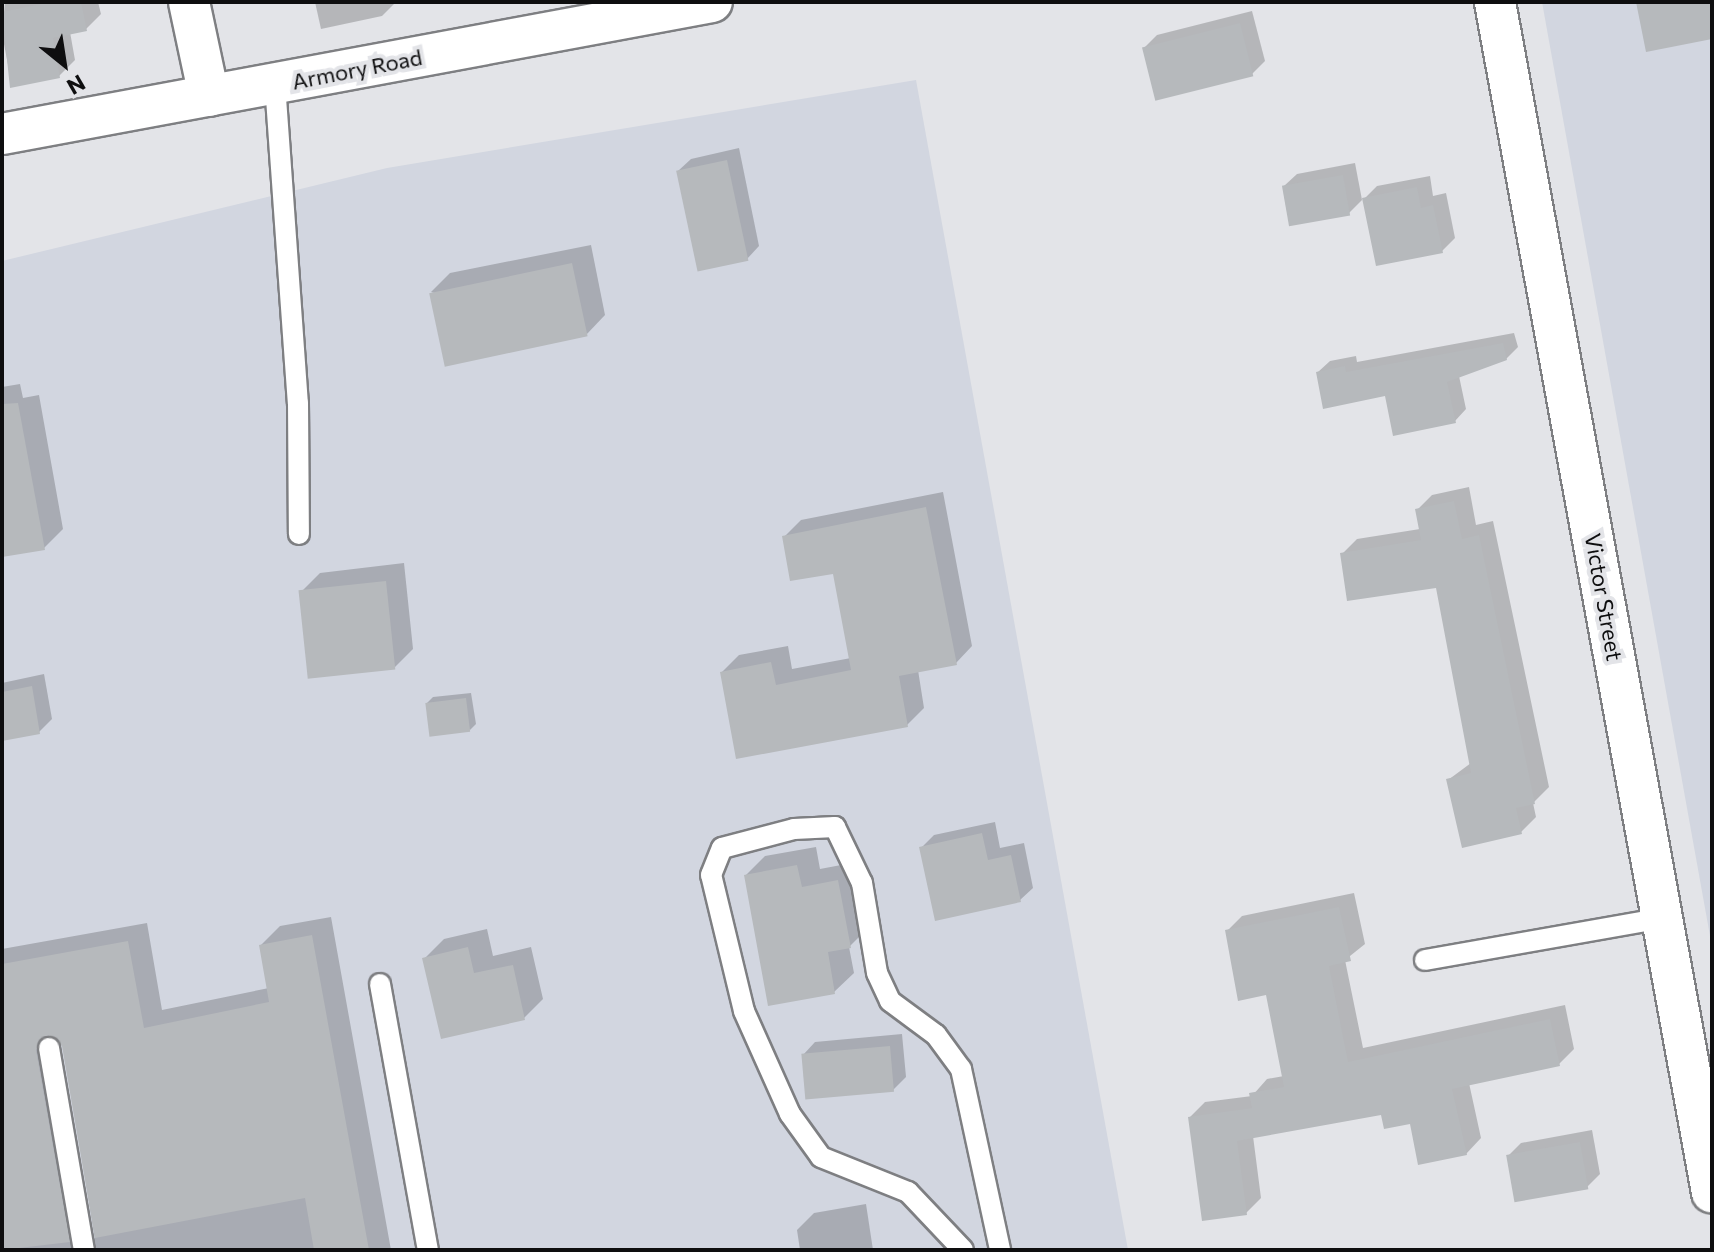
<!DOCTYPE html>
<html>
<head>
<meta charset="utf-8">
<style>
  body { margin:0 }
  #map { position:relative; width:1714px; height:1252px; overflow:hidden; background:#e3e4e8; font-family:Commissioner,sans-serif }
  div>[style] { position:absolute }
  .built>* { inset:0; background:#d2d6e0 }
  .shadow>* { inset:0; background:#0003 }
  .building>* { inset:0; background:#b6b9bc; transform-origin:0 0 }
  .roads { filter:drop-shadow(2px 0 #7e7f82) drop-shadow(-2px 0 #7e7f82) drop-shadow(0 2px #7e7f82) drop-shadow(0 -2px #7e7f82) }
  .lane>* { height:20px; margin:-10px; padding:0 10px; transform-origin:10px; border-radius:10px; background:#fff }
  .street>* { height:40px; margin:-20px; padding:0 20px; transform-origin:20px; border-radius:20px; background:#fff }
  span { translate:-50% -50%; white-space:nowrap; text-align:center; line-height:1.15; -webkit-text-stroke:8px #e3e4e8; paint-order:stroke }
  .street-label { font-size:22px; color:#0e0e0f }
  .frame { position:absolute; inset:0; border:4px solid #0e0e0f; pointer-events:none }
  .north { position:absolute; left:24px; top:24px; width:80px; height:80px; -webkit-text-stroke:6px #e3e4e8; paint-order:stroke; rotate:150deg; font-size:22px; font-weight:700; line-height:32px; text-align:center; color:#0e0e0f }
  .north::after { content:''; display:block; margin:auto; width:28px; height:36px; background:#0e0e0f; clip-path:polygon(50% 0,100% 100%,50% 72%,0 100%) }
</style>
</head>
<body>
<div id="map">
  <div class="built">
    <div style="clip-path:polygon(1542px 2px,1712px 2px,1712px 947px)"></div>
    <div style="clip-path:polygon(916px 80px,1128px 1250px,2px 1250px,2px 261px,387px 168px)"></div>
  </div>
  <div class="shadow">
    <div style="clip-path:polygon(5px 2px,98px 2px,101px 14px,86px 29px,70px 32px,75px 60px,59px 76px,12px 85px,2px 34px)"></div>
    <div style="clip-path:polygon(315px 2px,395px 2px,395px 3px,382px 16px,321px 29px)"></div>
    <div style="clip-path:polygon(1252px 11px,1265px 61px,1252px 74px,1144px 48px,1157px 35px)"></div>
    <div style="clip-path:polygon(739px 148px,759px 246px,747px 259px,678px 171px,691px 159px)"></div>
    <div style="clip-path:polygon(1355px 163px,1362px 200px,1349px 213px,1284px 186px,1297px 174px)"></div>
    <div style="clip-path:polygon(1430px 176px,1433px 196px,1446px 193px,1455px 238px,1442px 251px,1364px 199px,1377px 186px)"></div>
    <div style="clip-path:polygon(591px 245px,605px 315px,586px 335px,431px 292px,450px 273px)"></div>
    <div style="clip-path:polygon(1514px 333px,1518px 347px,1506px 359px,1459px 376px,1466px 409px,1455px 421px,1318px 372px,1330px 361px,1356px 356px,1357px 362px)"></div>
    <div style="clip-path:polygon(20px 384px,23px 398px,39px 395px,63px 529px,44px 548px,2px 555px,2px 387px)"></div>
    <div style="clip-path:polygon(1469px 487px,1476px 525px,1493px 521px,1549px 787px,1533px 803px,1536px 817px,1521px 832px,1448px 780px,1471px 763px,1438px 585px,1342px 554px,1357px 539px,1420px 529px,1417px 510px,1432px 495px)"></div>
    <div style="clip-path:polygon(943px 492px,972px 646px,956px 663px,918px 670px,924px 708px,907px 725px,722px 672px,739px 655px,788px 646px,792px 669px,851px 658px,834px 571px,784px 537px,801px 520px)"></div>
    <div style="clip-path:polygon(404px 563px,413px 649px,394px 668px,301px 592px,320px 573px)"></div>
    <div style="clip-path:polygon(44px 674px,52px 719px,39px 732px,2px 739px,2px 683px)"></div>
    <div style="clip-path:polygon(471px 693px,476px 724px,470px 730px,427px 703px,433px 697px)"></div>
    <div style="clip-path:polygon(995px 822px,1000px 848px,1024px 843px,1033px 888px,1020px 900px,921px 848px,934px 835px)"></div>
    <div style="clip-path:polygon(816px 847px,820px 869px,857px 862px,869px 927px,849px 947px,854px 973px,834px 992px,746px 875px,765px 856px)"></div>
    <div style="clip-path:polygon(1354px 893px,1365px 944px,1345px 960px,1363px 1048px,1565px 1005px,1574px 1049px,1559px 1064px,1469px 1083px,1481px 1138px,1466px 1154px,1411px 1122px,1383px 1113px,1253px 1136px,1261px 1198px,1246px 1213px,1190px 1117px,1205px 1102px,1252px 1096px,1267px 1079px,1284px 1076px,1268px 993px,1227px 931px,1242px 916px)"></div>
    <div style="clip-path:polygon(evenodd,331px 917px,391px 1250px,2px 1250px,2px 949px,147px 923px,162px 1010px,269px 988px,261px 945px,280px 926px,331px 917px,56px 1040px,64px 1045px,95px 1239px,90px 1233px,56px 1040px)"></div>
    <div style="clip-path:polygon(487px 929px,493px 956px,531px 947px,543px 999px,524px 1018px,425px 958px,444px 939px)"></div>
    <div style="clip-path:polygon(902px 1034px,906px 1077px,893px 1090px,803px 1055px,815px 1042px)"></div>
    <div style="clip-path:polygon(1592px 1130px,1600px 1174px,1587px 1187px,1508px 1156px,1521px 1143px)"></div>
    <div style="clip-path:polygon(866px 1204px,873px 1250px,800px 1250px,797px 1230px,814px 1213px)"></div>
  </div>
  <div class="building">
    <div style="clip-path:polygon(51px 2px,81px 2px,87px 31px,53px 38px,60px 78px,10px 88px,2px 12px)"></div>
    <div style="clip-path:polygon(1636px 2px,1712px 2px,1712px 39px,1646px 52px)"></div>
    <div style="left:1240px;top:23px;width:55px;height:101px;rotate:76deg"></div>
    <div style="left:727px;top:160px;width:103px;height:52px;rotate:78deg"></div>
    <div style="left:1343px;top:175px;width:41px;height:62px;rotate:80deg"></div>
    <div style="clip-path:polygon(1417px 187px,1421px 208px,1433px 205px,1443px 253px,1376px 266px,1362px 198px)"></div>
    <div style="left:572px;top:263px;width:75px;height:146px;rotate:78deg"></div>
    <div style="clip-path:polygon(1503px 343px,1507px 360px,1447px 382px,1456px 423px,1393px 436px,1385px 396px,1323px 409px,1316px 372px,1345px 366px,1346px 372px)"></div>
    <div style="clip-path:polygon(18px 403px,45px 550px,2px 557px,2px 404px)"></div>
    <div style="clip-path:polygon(1454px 501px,1462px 539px,1479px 535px,1535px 804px,1516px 808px,1522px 834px,1462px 848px,1446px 779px,1471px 773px,1436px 588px,1347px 601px,1340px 553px,1421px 540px,1415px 509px)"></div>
    <div style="clip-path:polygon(926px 507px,957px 665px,899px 676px,908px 727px,736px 759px,720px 672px,771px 662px,776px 685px,851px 670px,833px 574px,790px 581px,782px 536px)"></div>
    <div style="left:386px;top:581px;width:89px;height:88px;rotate:84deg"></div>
    <div style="clip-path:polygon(32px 686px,40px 734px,2px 741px,2px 692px)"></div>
    <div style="left:466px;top:698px;width:34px;height:41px;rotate:83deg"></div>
    <div style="clip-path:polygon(982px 833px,988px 860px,1011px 855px,1021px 902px,935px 921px,919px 847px)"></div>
    <div style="clip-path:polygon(797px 865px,802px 887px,838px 880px,851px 948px,828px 952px,835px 994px,768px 1006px,744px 875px)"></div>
    <div style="clip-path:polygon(1339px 907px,1351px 961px,1329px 966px,1348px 1062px,1550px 1019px,1560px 1066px,1452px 1089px,1467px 1155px,1418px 1165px,1410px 1124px,1384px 1129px,1381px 1115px,1237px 1141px,1247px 1215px,1202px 1221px,1188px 1117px,1252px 1108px,1249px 1093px,1284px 1087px,1266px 995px,1238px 1001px,1225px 930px)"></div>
    <div style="clip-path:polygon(312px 935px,369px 1250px,314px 1250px,305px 1198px,95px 1238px,62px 1046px,48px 1035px,36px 1050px,70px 1242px,2px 1250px,2px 964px,128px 941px,144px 1028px,269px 1002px,259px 945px)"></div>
    <div style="clip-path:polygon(468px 947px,474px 973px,513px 965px,525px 1020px,441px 1039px,422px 958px)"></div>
    <div style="left:890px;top:1046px;width:46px;height:89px;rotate:85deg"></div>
    <div style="left:1580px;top:1142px;width:48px;height:75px;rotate:80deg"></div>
  </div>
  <div class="roads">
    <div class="lane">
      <div style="left:275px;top:84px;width:320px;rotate:85.9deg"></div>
      <div style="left:298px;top:403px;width:131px;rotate:89.6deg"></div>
      <div style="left:1425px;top:960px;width:242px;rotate:-10deg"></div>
      <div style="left:380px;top:984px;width:270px;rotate:79.8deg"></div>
      <div style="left:49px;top:1048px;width:205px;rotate:80.2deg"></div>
      <div style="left:963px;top:1250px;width:80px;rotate:-133.5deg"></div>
      <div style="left:908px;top:1192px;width:94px;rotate:-158.1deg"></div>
      <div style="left:821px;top:1157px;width:53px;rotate:-125.8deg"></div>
      <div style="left:790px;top:1114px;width:113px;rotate:-114.1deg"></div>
      <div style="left:744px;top:1011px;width:140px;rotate:-103.6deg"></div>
      <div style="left:711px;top:875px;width:29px;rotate:-68deg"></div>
      <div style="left:722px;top:848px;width:74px;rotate:-14.8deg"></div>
      <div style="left:794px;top:829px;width:41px;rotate:-2.8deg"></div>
      <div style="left:835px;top:827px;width:62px;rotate:64.3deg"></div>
      <div style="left:862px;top:883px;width:91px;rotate:80.5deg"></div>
      <div style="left:877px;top:973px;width:31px;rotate:65deg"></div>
      <div style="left:890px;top:1001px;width:57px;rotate:36.5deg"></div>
      <div style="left:936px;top:1035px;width:42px;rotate:53.7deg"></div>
      <div style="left:961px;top:1069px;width:185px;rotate:77.8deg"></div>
    </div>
    <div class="street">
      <div style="left:189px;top:2px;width:96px;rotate:78deg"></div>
      <div style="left:1495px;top:2px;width:1210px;rotate:79.67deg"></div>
      <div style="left:2px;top:134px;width:722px;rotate:-10.53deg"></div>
    </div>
  </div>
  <div class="street-label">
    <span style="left:357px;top:69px;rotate:-11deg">Armory Road</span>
    <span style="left:1604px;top:597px;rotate:80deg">Victor Street</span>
  </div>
  <div class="frame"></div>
  <div class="north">N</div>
</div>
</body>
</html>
